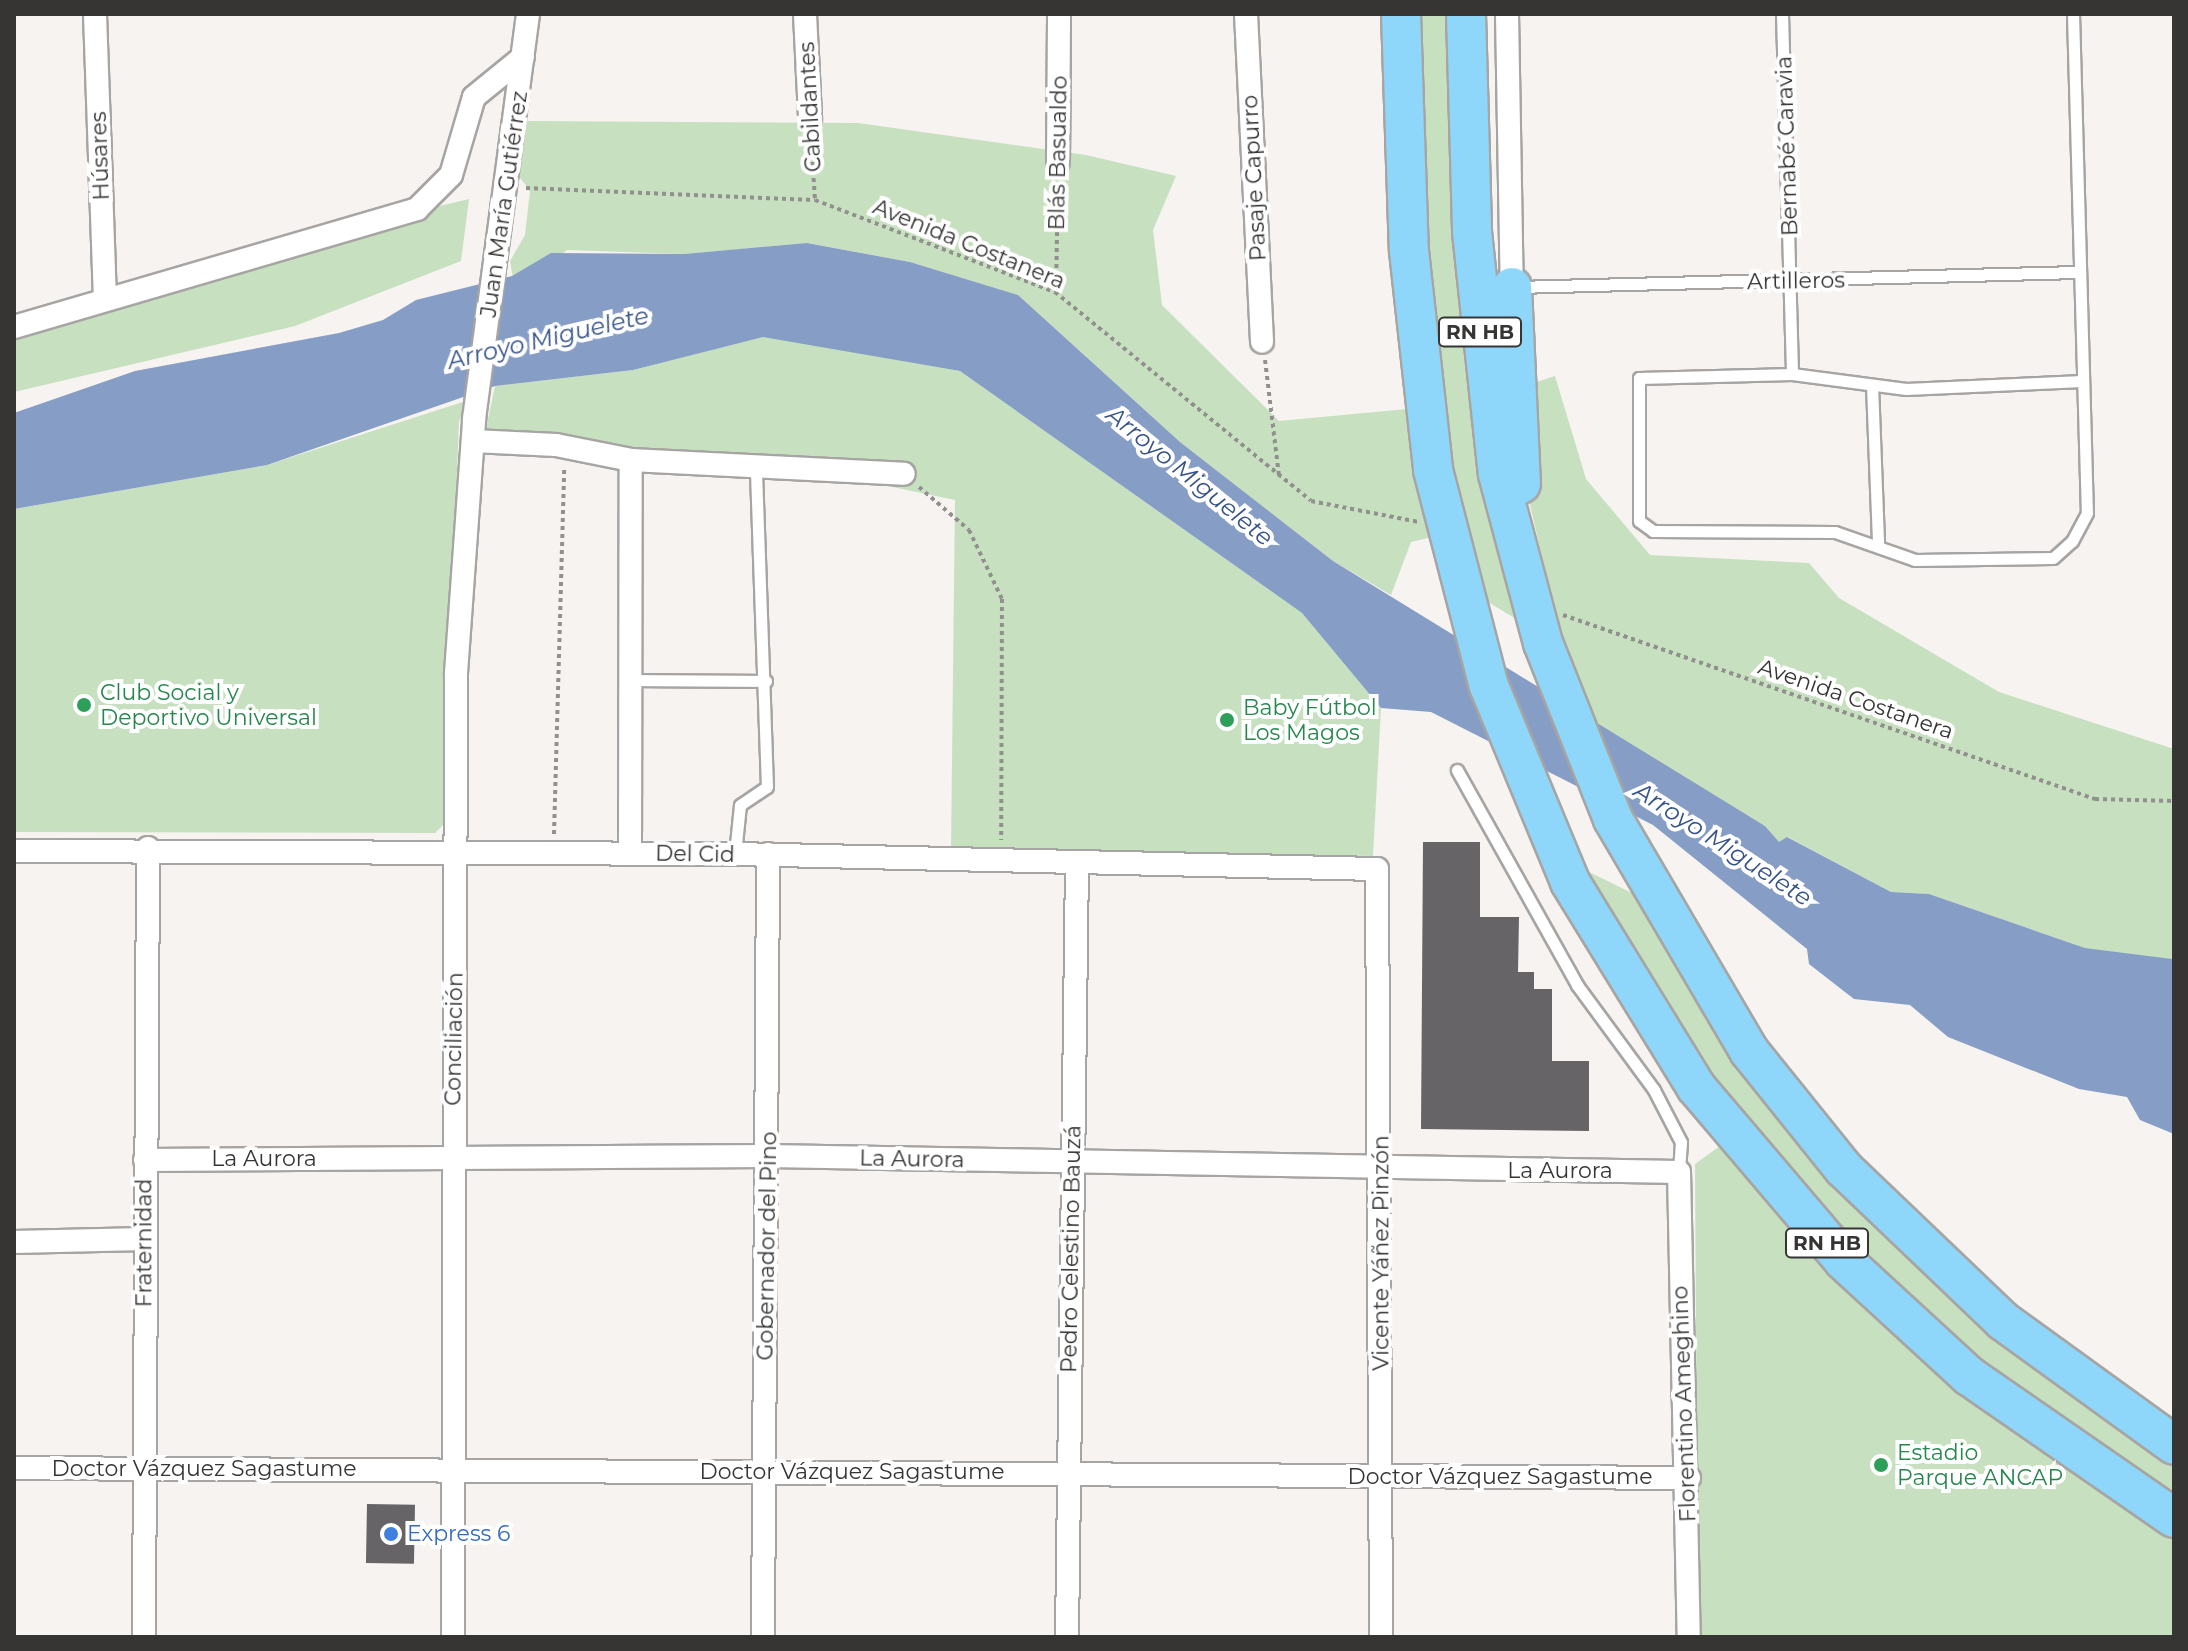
<!DOCTYPE html>
<html>
<head>
<meta charset="utf-8">
<style>
  body { margin:0 }
  #map { position:relative; width:2188px; height:1651px; overflow:hidden; background:#f6f3f1; font-family:Montserrat,sans-serif }
  div>[style] { position:absolute }
  .green>* { inset:0; background:#c7e0bf }
  .water>* { inset:0; background:#869dc5 }
  .building>* { inset:0; background:#666466; transform-origin:0 0 }
  .path>* { height:4px; margin-top:-2px; transform-origin:0; background:repeating-linear-gradient(90deg,#92908e 0 4px,transparent 0 8px) }
  .roads { filter:drop-shadow(2px 0 #a7a5a3) drop-shadow(-2px 0 #a7a5a3) drop-shadow(0 2px #a7a5a3) drop-shadow(0 -2px #a7a5a3) }
  .service>* { height:11px; margin:-5.5px; padding:0 5.5px; transform-origin:5.5px; border-radius:5.5px; background:#fff }
  .minor>* { height:22px; margin:-11px; padding:0 11px; transform-origin:11px; border-radius:11px; background:#fff }
  .trunk>* { height:38px; margin:-19px; padding:0 19px; transform-origin:19px; border-radius:19px; background:#8ed7fb }
  .dots>* { width:22px; height:22px; translate:-50% -50%; box-sizing:border-box; border:4px solid #fff; border-radius:50% }
  span { translate:-50% -50%; white-space:nowrap; text-align:center; line-height:1.15; -webkit-text-stroke:8px #fff; paint-order:stroke }
  .shield-label span { padding:2px 6px; background:#fff; border:2px solid; border-radius:6px; -webkit-text-stroke-width:0 }
  .shield-label { font-size:20px; color:#363534; font-weight:700 }
  .street-label { font-size:22px; color:#363534 }
  .leisure-label { font-size:22px; color:#27864d }
  .left { translate:0 -50%; text-align:left }
  .shop-label { font-size:22px; color:#366cbe }
  .water-label { font-size:24px; color:#365388; font-style:italic }
  .frame { position:absolute; inset:0; border:16px solid #363534; pointer-events:none }
</style>
</head>
<body>
<div id="map">
  <div class="green">
    <div style="clip-path:polygon(1418px 14px,1449px 14px,1470px 394px,1516px 619px,1480px 597px,1460px 524px,1430px 332px)"></div>
    <div style="clip-path:polygon(526px 121px,858px 123px,1086px 155px,1176px 176px,1153px 230px,1162px 305px,1279px 421px,1407px 409px,1432px 537px,1411px 542px,1391px 595px,1333px 561px,1180px 442px,1018px 295px,910px 262px,808px 243px,684px 254px,567px 250px,516px 295px,510px 261px,525px 235px,530px 191px,518px 175px)"></div>
    <div style="clip-path:polygon(469px 199px,461px 261px,295px 326px,14px 392px,14px 320px,134px 279px)"></div>
    <div style="clip-path:polygon(764px 336px,960px 371px,1302px 613px,1381px 708px,1373px 856px,951px 851px,955px 500px,787px 465px,485px 434px,495px 386px,633px 370px)"></div>
    <div style="clip-path:polygon(1555px 376px,1586px 479px,1650px 555px,1809px 563px,1839px 598px,1999px 692px,2174px 749px,2174px 960px,2085px 948px,1929px 894px,1891px 892px,1788px 837px,1779px 843px,1765px 826px,1593px 725px,1565px 656px,1530px 505px,1524px 386px)"></div>
    <div style="clip-path:polygon(469px 400px,459px 421px,443px 825px,435px 833px,14px 832px,14px 509px,267px 465px)"></div>
    <div style="clip-path:polygon(1583px 869px,1632px 893px,1747px 1073px,2174px 1460px,2174px 1500px,1986px 1371px,1811px 1204px,1685px 1043px)"></div>
    <div style="clip-path:polygon(1720px 1146px,1791px 1227px,1939px 1372px,2091px 1487px,2174px 1536px,2174px 1637px,1698px 1637px,1695px 1164px)"></div>
  </div>
  <div class="water">
    <div style="clip-path:polygon(807px 243px,910px 262px,1018px 295px,1180px 442px,1333px 561px,1765px 826px,1779px 842px,1787px 837px,1891px 892px,1929px 894px,2085px 948px,2172px 959px,2174px 1134px,2140px 1120px,2127px 1097px,2079px 1089px,1948px 1037px,1910px 1005px,1854px 999px,1809px 964px,1807px 949px,1653px 825px,1431px 712px,1381px 708px,1302px 613px,960px 371px,763px 337px,633px 370px,495px 386px,267px 465px,14px 509px,14px 413px,135px 371px,339px 333px,383px 320px,416px 300px,512px 276px,551px 253px,684px 254px)"></div>
  </div>
  <div class="building">
    <div style="clip-path:polygon(1423px 842px,1480px 842px,1480px 917px,1519px 917px,1518px 972px,1534px 972px,1534px 989px,1552px 989px,1552px 1061px,1589px 1061px,1589px 1131px,1421px 1129px)"></div>
    <div style="left:367px;top:1504px;width:48px;height:59px;rotate:1deg"></div>
  </div>
  <div class="path">
    <div style="left:811px;top:138px;width:62px;rotate:86.3deg"></div>
    <div style="left:526px;top:188px;width:289px;rotate:2.4deg"></div>
    <div style="left:815px;top:200px;width:257px;rotate:21deg"></div>
    <div style="left:1055px;top:292px;width:330px;rotate:39.2deg"></div>
    <div style="left:1311px;top:501px;width:110px;rotate:11deg"></div>
    <div style="left:1056px;top:292px;width:112px;rotate:-89deg"></div>
    <div style="left:1265px;top:360px;width:116px;rotate:83.1deg"></div>
    <div style="left:919px;top:487px;width:66px;rotate:40.7deg"></div>
    <div style="left:969px;top:530px;width:76px;rotate:64.4deg"></div>
    <div style="left:1002px;top:599px;width:241px;rotate:90.2deg"></div>
    <div style="left:1563px;top:615px;width:563px;rotate:19.08deg"></div>
    <div style="left:2095px;top:799px;width:79px;rotate:1.5deg"></div>
    <div style="left:554px;top:834px;width:367px;rotate:-88.4deg"></div>
  </div>
  <div class="roads">
    <div class="service">
      <div style="left:1782px;top:14px;width:360px;rotate:88.4deg"></div>
      <div style="left:2073px;top:14px;width:499px;rotate:88.4deg"></div>
      <div style="left:2087px;top:513px;width:32px;rotate:118deg"></div>
      <div style="left:2072px;top:541px;width:25px;rotate:138deg"></div>
      <div style="left:2053px;top:558px;width:138px;rotate:179.2deg"></div>
      <div style="left:1915px;top:560px;width:85px;rotate:-160.7deg"></div>
      <div style="left:1835px;top:532px;width:182px;rotate:-179.7deg"></div>
      <div style="left:1653px;top:531px;width:17px;rotate:-144deg"></div>
      <div style="left:1639px;top:521px;width:143px;rotate:-90deg"></div>
      <div style="left:1639px;top:378px;width:153px;rotate:-1.5deg"></div>
      <div style="left:1792px;top:374px;width:115px;rotate:7.5deg"></div>
      <div style="left:1906px;top:389px;width:176px;rotate:-2.6deg"></div>
      <div style="left:1516px;top:287px;width:563px;rotate:-1.53deg"></div>
      <div style="left:1872px;top:385px;width:158px;rotate:87.8deg"></div>
      <div style="left:630px;top:680px;width:136px;rotate:0.4deg"></div>
      <div style="left:1457px;top:770px;width:246px;rotate:60.8deg"></div>
      <div style="left:1577px;top:985px;width:130px;rotate:53.7deg"></div>
      <div style="left:1654px;top:1090px;width:59px;rotate:62.6deg"></div>
      <div style="left:1681px;top:1142px;width:30px;rotate:94deg"></div>
      <div style="left:735px;top:854px;width:49px;rotate:-84.2deg"></div>
      <div style="left:740px;top:805px;width:32px;rotate:-34deg"></div>
      <div style="left:767px;top:787px;width:318px;rotate:-92deg"></div>
    </div>
    <div class="minor">
      <div style="left:95px;top:14px;width:284px;rotate:88deg"></div>
      <div style="left:805px;top:14px;width:104px;rotate:87.2deg"></div>
      <div style="left:1246px;top:14px;width:328px;rotate:87.2deg"></div>
      <div style="left:1507px;top:14px;width:273px;rotate:89deg"></div>
      <div style="left:1058px;top:162px;width:148px;rotate:-89.6deg"></div>
      <div style="left:14px;top:327px;width:420px;rotate:-16.3deg"></div>
      <div style="left:417px;top:209px;width:48px;rotate:-45deg"></div>
      <div style="left:451px;top:175px;width:81px;rotate:-73.6deg"></div>
      <div style="left:474px;top:97px;width:63px;rotate:-39.2deg"></div>
      <div style="left:473px;top:441px;width:83px;rotate:2.8deg"></div>
      <div style="left:556px;top:445px;width:76px;rotate:11.3deg"></div>
      <div style="left:631px;top:460px;width:273px;rotate:2.9deg"></div>
      <div style="left:14px;top:851px;width:721px;rotate:0.24deg"></div>
      <div style="left:735px;top:854px;width:642px;rotate:1.34deg"></div>
      <div style="left:1377px;top:869px;width:768px;rotate:89.7deg"></div>
      <div style="left:630px;top:853px;width:393px;rotate:-89.9deg"></div>
      <div style="left:145px;top:1160px;width:623px;rotate:-0.37deg"></div>
      <div style="left:768px;top:1156px;width:911px;rotate:1.01deg"></div>
      <div style="left:1679px;top:1172px;width:465px;rotate:88.8deg"></div>
      <div style="left:14px;top:1242px;width:130px;rotate:-1.3deg"></div>
      <div style="left:14px;top:1468px;width:1675px;rotate:0.34deg"></div>
      <div style="left:144px;top:1637px;width:789px;rotate:-89.71deg"></div>
      <div style="left:453px;top:1637px;width:964px;rotate:-89.82deg"></div>
      <div style="left:456px;top:673px;width:255px;rotate:-85.9deg"></div>
      <div style="left:474px;top:419px;width:409px;rotate:-82.4deg"></div>
      <div style="left:763px;top:1637px;width:783px;rotate:-89.63deg"></div>
      <div style="left:1067px;top:1637px;width:775px;rotate:-89.26deg"></div>
    </div>
    <div class="trunk">
      <div style="left:1401px;top:14px;width:237px;rotate:88.1deg"></div>
      <div style="left:1409px;top:251px;width:220px;rotate:83.7deg"></div>
      <div style="left:1433px;top:470px;width:223px;rotate:75.5deg"></div>
      <div style="left:1489px;top:686px;width:212px;rotate:67.5deg"></div>
      <div style="left:1570px;top:882px;width:241px;rotate:58.4deg"></div>
      <div style="left:1696px;top:1087px;width:228px;rotate:49.6deg"></div>
      <div style="left:1844px;top:1261px;width:170px;rotate:42.6deg"></div>
      <div style="left:1969px;top:1376px;width:249px;rotate:34.7deg"></div>
      <div style="left:1466px;top:14px;width:218px;rotate:88.4deg"></div>
      <div style="left:1472px;top:232px;width:243px;rotate:83.9deg"></div>
      <div style="left:1498px;top:474px;width:175px;rotate:75.1deg"></div>
      <div style="left:1543px;top:643px;width:189px;rotate:68.3deg"></div>
      <div style="left:1613px;top:819px;width:269px;rotate:59.6deg"></div>
      <div style="left:1749px;top:1051px;width:151px;rotate:51.2deg"></div>
      <div style="left:1844px;top:1169px;width:220px;rotate:43.7deg"></div>
      <div style="left:2003px;top:1321px;width:211px;rotate:35.9deg"></div>
      <div style="left:1512px;top:287px;width:197px;rotate:87.4deg"></div>
    </div>
  </div>
  <div class="dots">
    <div style="left:84px;top:705px;background:#2e9e5b"></div>
    <div style="left:1227px;top:720px;background:#2e9e5b"></div>
    <div style="left:1881px;top:1465px;background:#2e9e5b"></div>
    <div style="left:391px;top:1534px;background:#3f7fe0"></div>
  </div>
  <div class="shield-label">
    <span style="left:1480px;top:332px">RN HB</span>
    <span style="left:1827px;top:1243px">RN HB</span>
  </div>
  <div class="street-label">
    <span style="left:810px;top:107px;rotate:-93deg">Cabildantes</span>
    <span style="left:1787px;top:146px;rotate:-92deg">Bernabé Caravia</span>
    <span style="left:1058px;top:153px;rotate:-89deg">Blás Basualdo</span>
    <span style="left:100px;top:156px;rotate:-92deg">Húsares</span>
    <span style="left:1254px;top:178px;rotate:-93deg">Pasaje Capurro</span>
    <span style="left:504px;top:204px;rotate:-82deg">Juan María Gutiérrez</span>
    <span style="left:969px;top:244px;rotate:22deg">Avenida Costanera</span>
    <span style="left:1796px;top:281px;rotate:-1deg">Artilleros</span>
    <span style="left:1856px;top:699px;rotate:19deg">Avenida Costanera</span>
    <span style="left:695px;top:854px;rotate:1deg">Del Cid</span>
    <span style="left:454px;top:1039px;rotate:-89deg">Conciliación</span>
    <span style="left:264px;top:1159px">La Aurora</span>
    <span style="left:912px;top:1159px;rotate:1deg">La Aurora</span>
    <span style="left:1560px;top:1171px">La Aurora</span>
    <span style="left:144px;top:1243px;rotate:-90deg">Fraternidad</span>
    <span style="left:767px;top:1246px;rotate:-89deg">Gobernador del Pino</span>
    <span style="left:1071px;top:1249px;rotate:-89deg">Pedro Celestino Bauzá</span>
    <span style="left:1381px;top:1253px;rotate:-90deg">Vicente Yáñez Pinzón</span>
    <span style="left:1684px;top:1404px;rotate:-92deg">Florentino Ameghino</span>
    <span style="left:204px;top:1469px">Doctor Vázquez Sagastume</span>
    <span style="left:852px;top:1472px">Doctor Vázquez Sagastume</span>
    <span style="left:1500px;top:1477px">Doctor Vázquez Sagastume</span>
  </div>
  <div class="leisure-label">
    <span class="left" style="left:100px;top:705px">Club Social y<br>Deportivo Universal</span>
    <span class="left" style="left:1243px;top:720px">Baby Fútbol<br>Los Magos</span>
    <span class="left" style="left:1897px;top:1465px">Estadio<br>Parque ANCAP</span>
  </div>
  <div class="shop-label">
    <span class="left" style="left:407px;top:1534px">Express 6</span>
  </div>
  <div class="water-label">
    <span style="left:548px;top:338px;rotate:-13deg">Arroyo Miguelete</span>
    <span style="left:1190px;top:476px;rotate:39deg">Arroyo Miguelete</span>
    <span style="left:1723px;top:844px;rotate:33deg">Arroyo Miguelete</span>
  </div>
  <div class="frame"></div>
</div>
</body>
</html>
